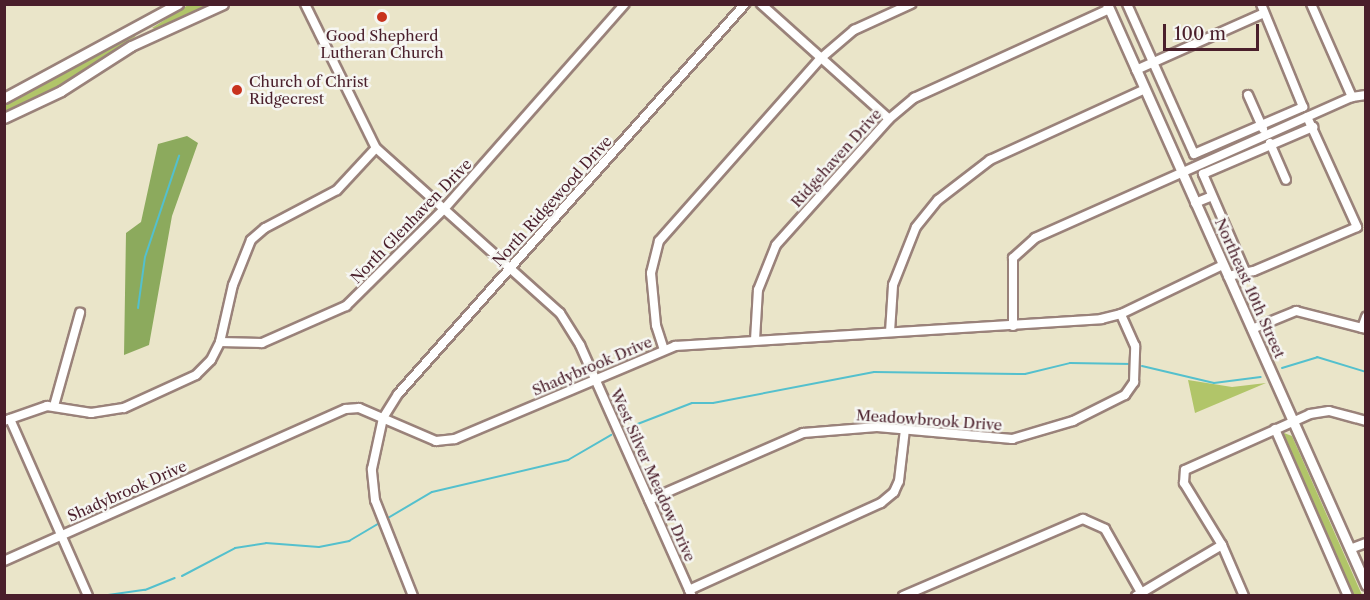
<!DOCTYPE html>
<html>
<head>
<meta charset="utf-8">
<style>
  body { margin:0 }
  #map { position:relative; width:1370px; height:600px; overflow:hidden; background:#eae5c9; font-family:"Libre Caslon Text",serif }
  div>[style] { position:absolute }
  .green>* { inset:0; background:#b1c569 }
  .forest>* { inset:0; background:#8caa5d }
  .stream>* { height:2px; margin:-1px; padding:0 1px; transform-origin:1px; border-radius:1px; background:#54c0cd }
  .roads { filter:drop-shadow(2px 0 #9a827a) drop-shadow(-2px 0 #9a827a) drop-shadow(0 2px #9a827a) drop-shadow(0 -2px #9a827a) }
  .minor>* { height:8px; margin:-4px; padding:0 4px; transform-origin:4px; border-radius:4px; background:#fff }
  .major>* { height:9px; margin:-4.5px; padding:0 4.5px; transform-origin:4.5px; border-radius:4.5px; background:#fff }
  .dots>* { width:16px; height:16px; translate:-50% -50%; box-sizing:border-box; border:3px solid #f6f6f2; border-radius:50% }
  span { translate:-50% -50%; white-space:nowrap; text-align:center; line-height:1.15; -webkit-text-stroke:5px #f6f6f2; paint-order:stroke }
  .poi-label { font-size:15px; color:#4a1f2b }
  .left { translate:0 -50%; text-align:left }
  .street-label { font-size:15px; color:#4a1f2b }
  .frame { position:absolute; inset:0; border:6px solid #4a1f2b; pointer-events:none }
  .scale { position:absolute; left:1163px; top:24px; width:96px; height:27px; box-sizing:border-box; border:3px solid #4a1f2b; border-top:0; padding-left:8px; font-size:18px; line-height:21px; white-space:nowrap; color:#4a1f2b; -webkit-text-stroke:4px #f6f6f2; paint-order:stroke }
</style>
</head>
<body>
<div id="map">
  <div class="green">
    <div style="clip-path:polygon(188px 5px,214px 5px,158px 30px,152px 28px)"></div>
    <div style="clip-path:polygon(138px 30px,135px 37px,55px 90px,5px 114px,4px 104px)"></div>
    <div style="clip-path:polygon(1188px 380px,1232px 387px,1266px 383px,1195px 413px)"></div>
    <div style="clip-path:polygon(1284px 433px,1292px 436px,1362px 595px,1352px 595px,1282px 438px)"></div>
  </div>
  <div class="forest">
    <div style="clip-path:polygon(187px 136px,198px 143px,172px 216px,149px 345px,124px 355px,126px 233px,141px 222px,158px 144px)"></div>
  </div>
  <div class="stream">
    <div style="left:138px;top:308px;width:51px;rotate:-82.2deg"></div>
    <div style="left:145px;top:257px;width:107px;rotate:-71.4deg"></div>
    <div style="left:1142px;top:366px;width:74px;rotate:13.3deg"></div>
    <div style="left:1214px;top:383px;width:47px;rotate:-7.3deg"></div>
    <div style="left:1282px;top:368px;width:37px;rotate:-17deg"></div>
    <div style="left:1317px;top:357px;width:51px;rotate:17deg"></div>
    <div style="left:622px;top:430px;width:75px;rotate:-21.1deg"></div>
    <div style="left:692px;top:403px;width:21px"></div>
    <div style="left:713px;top:403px;width:164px;rotate:-10.9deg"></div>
    <div style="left:874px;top:372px;width:151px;rotate:0.8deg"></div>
    <div style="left:1025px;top:374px;width:46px;rotate:-13.7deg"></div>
    <div style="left:1070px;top:363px;width:62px;rotate:0.9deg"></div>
    <div style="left:182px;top:576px;width:60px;rotate:-27.8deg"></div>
    <div style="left:235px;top:548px;width:31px;rotate:-9deg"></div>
    <div style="left:266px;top:543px;width:53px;rotate:4.3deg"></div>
    <div style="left:319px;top:547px;width:31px;rotate:-11deg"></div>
    <div style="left:349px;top:541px;width:96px;rotate:-30.6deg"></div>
    <div style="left:432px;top:492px;width:140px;rotate:-13.2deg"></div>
    <div style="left:568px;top:460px;width:50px;rotate:-30.2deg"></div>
    <div style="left:108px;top:595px;width:37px;rotate:-8deg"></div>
    <div style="left:145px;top:590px;width:32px;rotate:-22deg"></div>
  </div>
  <div class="roads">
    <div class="minor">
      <div style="left:305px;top:4px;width:161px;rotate:63.8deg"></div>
      <div style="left:376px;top:148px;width:247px;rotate:41.9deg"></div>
      <div style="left:560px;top:313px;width:38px;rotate:58deg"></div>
      <div style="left:580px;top:345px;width:275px;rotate:66deg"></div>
      <div style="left:761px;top:4px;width:172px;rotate:41.9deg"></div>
      <div style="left:1127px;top:4px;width:164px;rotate:65.9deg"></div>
      <div style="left:1194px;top:154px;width:119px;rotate:-23.3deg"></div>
      <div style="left:1303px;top:107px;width:111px;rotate:-112.2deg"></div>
      <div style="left:1311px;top:4px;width:102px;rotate:66.2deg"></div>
      <div style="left:1136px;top:70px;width:140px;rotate:-24deg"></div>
      <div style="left:1248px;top:95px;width:37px;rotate:66deg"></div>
      <div style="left:1270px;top:143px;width:40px;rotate:66.6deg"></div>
      <div style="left:1195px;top:203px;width:18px;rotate:-22deg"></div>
      <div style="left:1245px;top:271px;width:106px;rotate:-113.4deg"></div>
      <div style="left:1203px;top:174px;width:120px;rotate:-23.1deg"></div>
      <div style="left:1228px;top:276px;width:26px;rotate:-11deg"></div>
      <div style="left:1254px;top:271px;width:112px;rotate:-23.1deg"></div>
      <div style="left:1357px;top:227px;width:121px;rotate:-114.4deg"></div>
      <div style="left:1013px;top:326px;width:68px;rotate:-90deg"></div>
      <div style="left:1013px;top:258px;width:30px;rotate:-42deg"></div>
      <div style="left:1035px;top:238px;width:347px;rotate:-24deg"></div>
      <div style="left:1352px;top:97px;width:14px;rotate:-8deg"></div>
      <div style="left:1362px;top:328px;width:12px;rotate:-70deg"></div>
      <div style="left:1252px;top:329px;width:48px;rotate:-22.2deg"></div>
      <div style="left:1296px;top:311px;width:72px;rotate:14.4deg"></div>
      <div style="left:890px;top:332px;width:47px;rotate:-86.3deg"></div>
      <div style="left:893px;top:285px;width:62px;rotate:-68.4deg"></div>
      <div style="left:916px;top:227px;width:35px;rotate:-51deg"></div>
      <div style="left:938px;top:200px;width:66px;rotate:-37.6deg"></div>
      <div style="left:990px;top:160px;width:170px;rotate:-24.6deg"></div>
      <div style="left:755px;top:340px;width:50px;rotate:-86.6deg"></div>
      <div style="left:758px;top:290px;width:48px;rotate:-68.2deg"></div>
      <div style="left:776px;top:245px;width:169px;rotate:-48.1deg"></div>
      <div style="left:889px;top:119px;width:33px;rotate:-40deg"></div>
      <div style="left:914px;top:98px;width:214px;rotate:-24.5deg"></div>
      <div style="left:220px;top:342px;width:58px;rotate:-77.2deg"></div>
      <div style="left:233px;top:285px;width:48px;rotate:-68.2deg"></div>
      <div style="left:251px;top:240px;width:18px;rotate:-41deg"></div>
      <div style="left:265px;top:228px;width:81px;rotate:-27.8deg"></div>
      <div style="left:337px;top:190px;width:57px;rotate:-47.1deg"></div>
      <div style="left:664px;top:350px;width:26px;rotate:-108deg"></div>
      <div style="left:656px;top:325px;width:52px;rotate:-95.5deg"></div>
      <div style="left:651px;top:273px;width:33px;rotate:-76deg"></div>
      <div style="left:659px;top:241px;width:243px;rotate:-48.5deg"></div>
      <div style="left:820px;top:59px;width:45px;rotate:-40.5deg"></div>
      <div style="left:854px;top:30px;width:63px;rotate:-24.5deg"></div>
      <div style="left:54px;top:406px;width:97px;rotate:-74.4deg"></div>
      <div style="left:10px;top:419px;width:193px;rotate:66.2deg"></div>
      <div style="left:4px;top:421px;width:46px;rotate:-19.2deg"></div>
      <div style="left:47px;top:406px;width:45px;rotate:9deg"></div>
      <div style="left:91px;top:413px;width:33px;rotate:-9deg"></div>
      <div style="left:124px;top:408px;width:79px;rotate:-24.6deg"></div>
      <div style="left:196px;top:375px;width:21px;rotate:-45deg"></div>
      <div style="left:211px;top:360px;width:20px;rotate:-63deg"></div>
      <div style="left:220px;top:342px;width:42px;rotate:1.4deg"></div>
      <div style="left:262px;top:343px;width:92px;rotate:-23.8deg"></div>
      <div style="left:346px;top:306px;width:138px;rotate:-44.7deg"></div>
      <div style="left:444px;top:209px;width:273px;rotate:-48.6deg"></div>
      <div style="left:1275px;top:429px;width:182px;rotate:66.4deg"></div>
      <div style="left:649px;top:500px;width:168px;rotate:-23.5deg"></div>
      <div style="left:803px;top:433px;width:74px;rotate:-4.6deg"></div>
      <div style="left:877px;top:427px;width:136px;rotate:5.1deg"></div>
      <div style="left:1012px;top:439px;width:64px;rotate:-16.4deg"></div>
      <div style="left:1073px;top:421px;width:58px;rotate:-26.6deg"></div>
      <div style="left:1125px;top:395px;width:16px;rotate:-55deg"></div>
      <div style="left:1134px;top:382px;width:36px;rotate:-88deg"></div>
      <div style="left:1135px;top:346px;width:35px;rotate:-114deg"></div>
      <div style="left:1222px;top:545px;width:56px;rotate:66.7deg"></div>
      <div style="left:1350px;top:549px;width:17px;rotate:-21deg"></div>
      <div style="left:4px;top:561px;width:374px;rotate:-24deg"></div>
      <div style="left:346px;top:409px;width:13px;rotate:-4deg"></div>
      <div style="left:359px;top:408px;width:84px;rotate:23.2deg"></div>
      <div style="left:436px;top:441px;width:19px;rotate:-6deg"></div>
      <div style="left:455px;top:439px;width:239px;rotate:-22.9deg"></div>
      <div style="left:675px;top:346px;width:427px;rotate:-3.6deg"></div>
      <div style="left:1101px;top:319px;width:21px;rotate:-14deg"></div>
      <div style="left:1121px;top:314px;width:113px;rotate:-25.7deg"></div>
      <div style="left:689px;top:590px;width:211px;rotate:-24.4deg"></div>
      <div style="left:881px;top:503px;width:17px;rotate:-40deg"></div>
      <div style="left:894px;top:492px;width:12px;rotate:-66deg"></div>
      <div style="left:899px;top:481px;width:52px;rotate:-83.4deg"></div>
      <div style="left:413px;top:596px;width:103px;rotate:-111.6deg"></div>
      <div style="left:375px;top:500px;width:31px;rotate:-96deg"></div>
      <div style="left:372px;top:469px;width:52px;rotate:-77.8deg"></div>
      <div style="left:383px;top:418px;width:28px;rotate:-58deg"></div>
      <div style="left:398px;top:394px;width:522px;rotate:-48.34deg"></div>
      <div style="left:903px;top:596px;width:196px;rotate:-23.2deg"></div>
      <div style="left:1083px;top:519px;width:24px;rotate:24deg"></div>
      <div style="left:1105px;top:529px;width:77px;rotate:60.4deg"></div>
      <div style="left:1136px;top:596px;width:100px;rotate:-30.7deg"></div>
      <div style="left:1222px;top:545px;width:73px;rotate:-121.5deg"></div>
      <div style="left:1184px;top:483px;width:13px;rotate:-86deg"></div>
      <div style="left:1185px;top:470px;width:137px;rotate:-24.1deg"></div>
      <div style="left:1310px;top:414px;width:19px;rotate:-9deg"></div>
      <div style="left:1329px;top:411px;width:38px;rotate:15deg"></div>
    </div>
    <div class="major">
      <div style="left:1107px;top:4px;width:636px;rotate:65.97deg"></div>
      <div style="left:4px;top:98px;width:198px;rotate:-28.4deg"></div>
      <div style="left:4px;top:118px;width:63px;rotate:-25.3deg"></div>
      <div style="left:61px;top:91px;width:83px;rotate:-32.7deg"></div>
      <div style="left:131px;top:46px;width:101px;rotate:-24.5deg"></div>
    </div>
  </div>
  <div class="dots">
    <div style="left:382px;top:17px;background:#c8321e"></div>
    <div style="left:237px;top:90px;background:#c8321e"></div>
  </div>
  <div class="poi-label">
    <span style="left:382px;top:44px">Good Shepherd<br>Lutheran Church</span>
    <span class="left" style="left:249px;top:90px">Church of Christ<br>Ridgecrest</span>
  </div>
  <div class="street-label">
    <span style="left:836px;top:158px;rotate:-48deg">Ridgehaven Drive</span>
    <span style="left:552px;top:201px;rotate:-48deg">North Ridgewood Drive</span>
    <span style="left:411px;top:221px;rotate:-46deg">North Glenhaven Drive</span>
    <span style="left:1250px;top:288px;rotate:66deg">Northeast 10th Street</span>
    <span style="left:592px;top:366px;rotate:-23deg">Shadybrook Drive</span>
    <span style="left:929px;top:420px;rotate:4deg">Meadowbrook Drive</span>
    <span style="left:653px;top:475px;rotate:66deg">West Silver Meadow Drive</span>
    <span style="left:127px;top:491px;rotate:-24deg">Shadybrook Drive</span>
  </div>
  <div class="frame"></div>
  <div class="scale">100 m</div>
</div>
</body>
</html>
